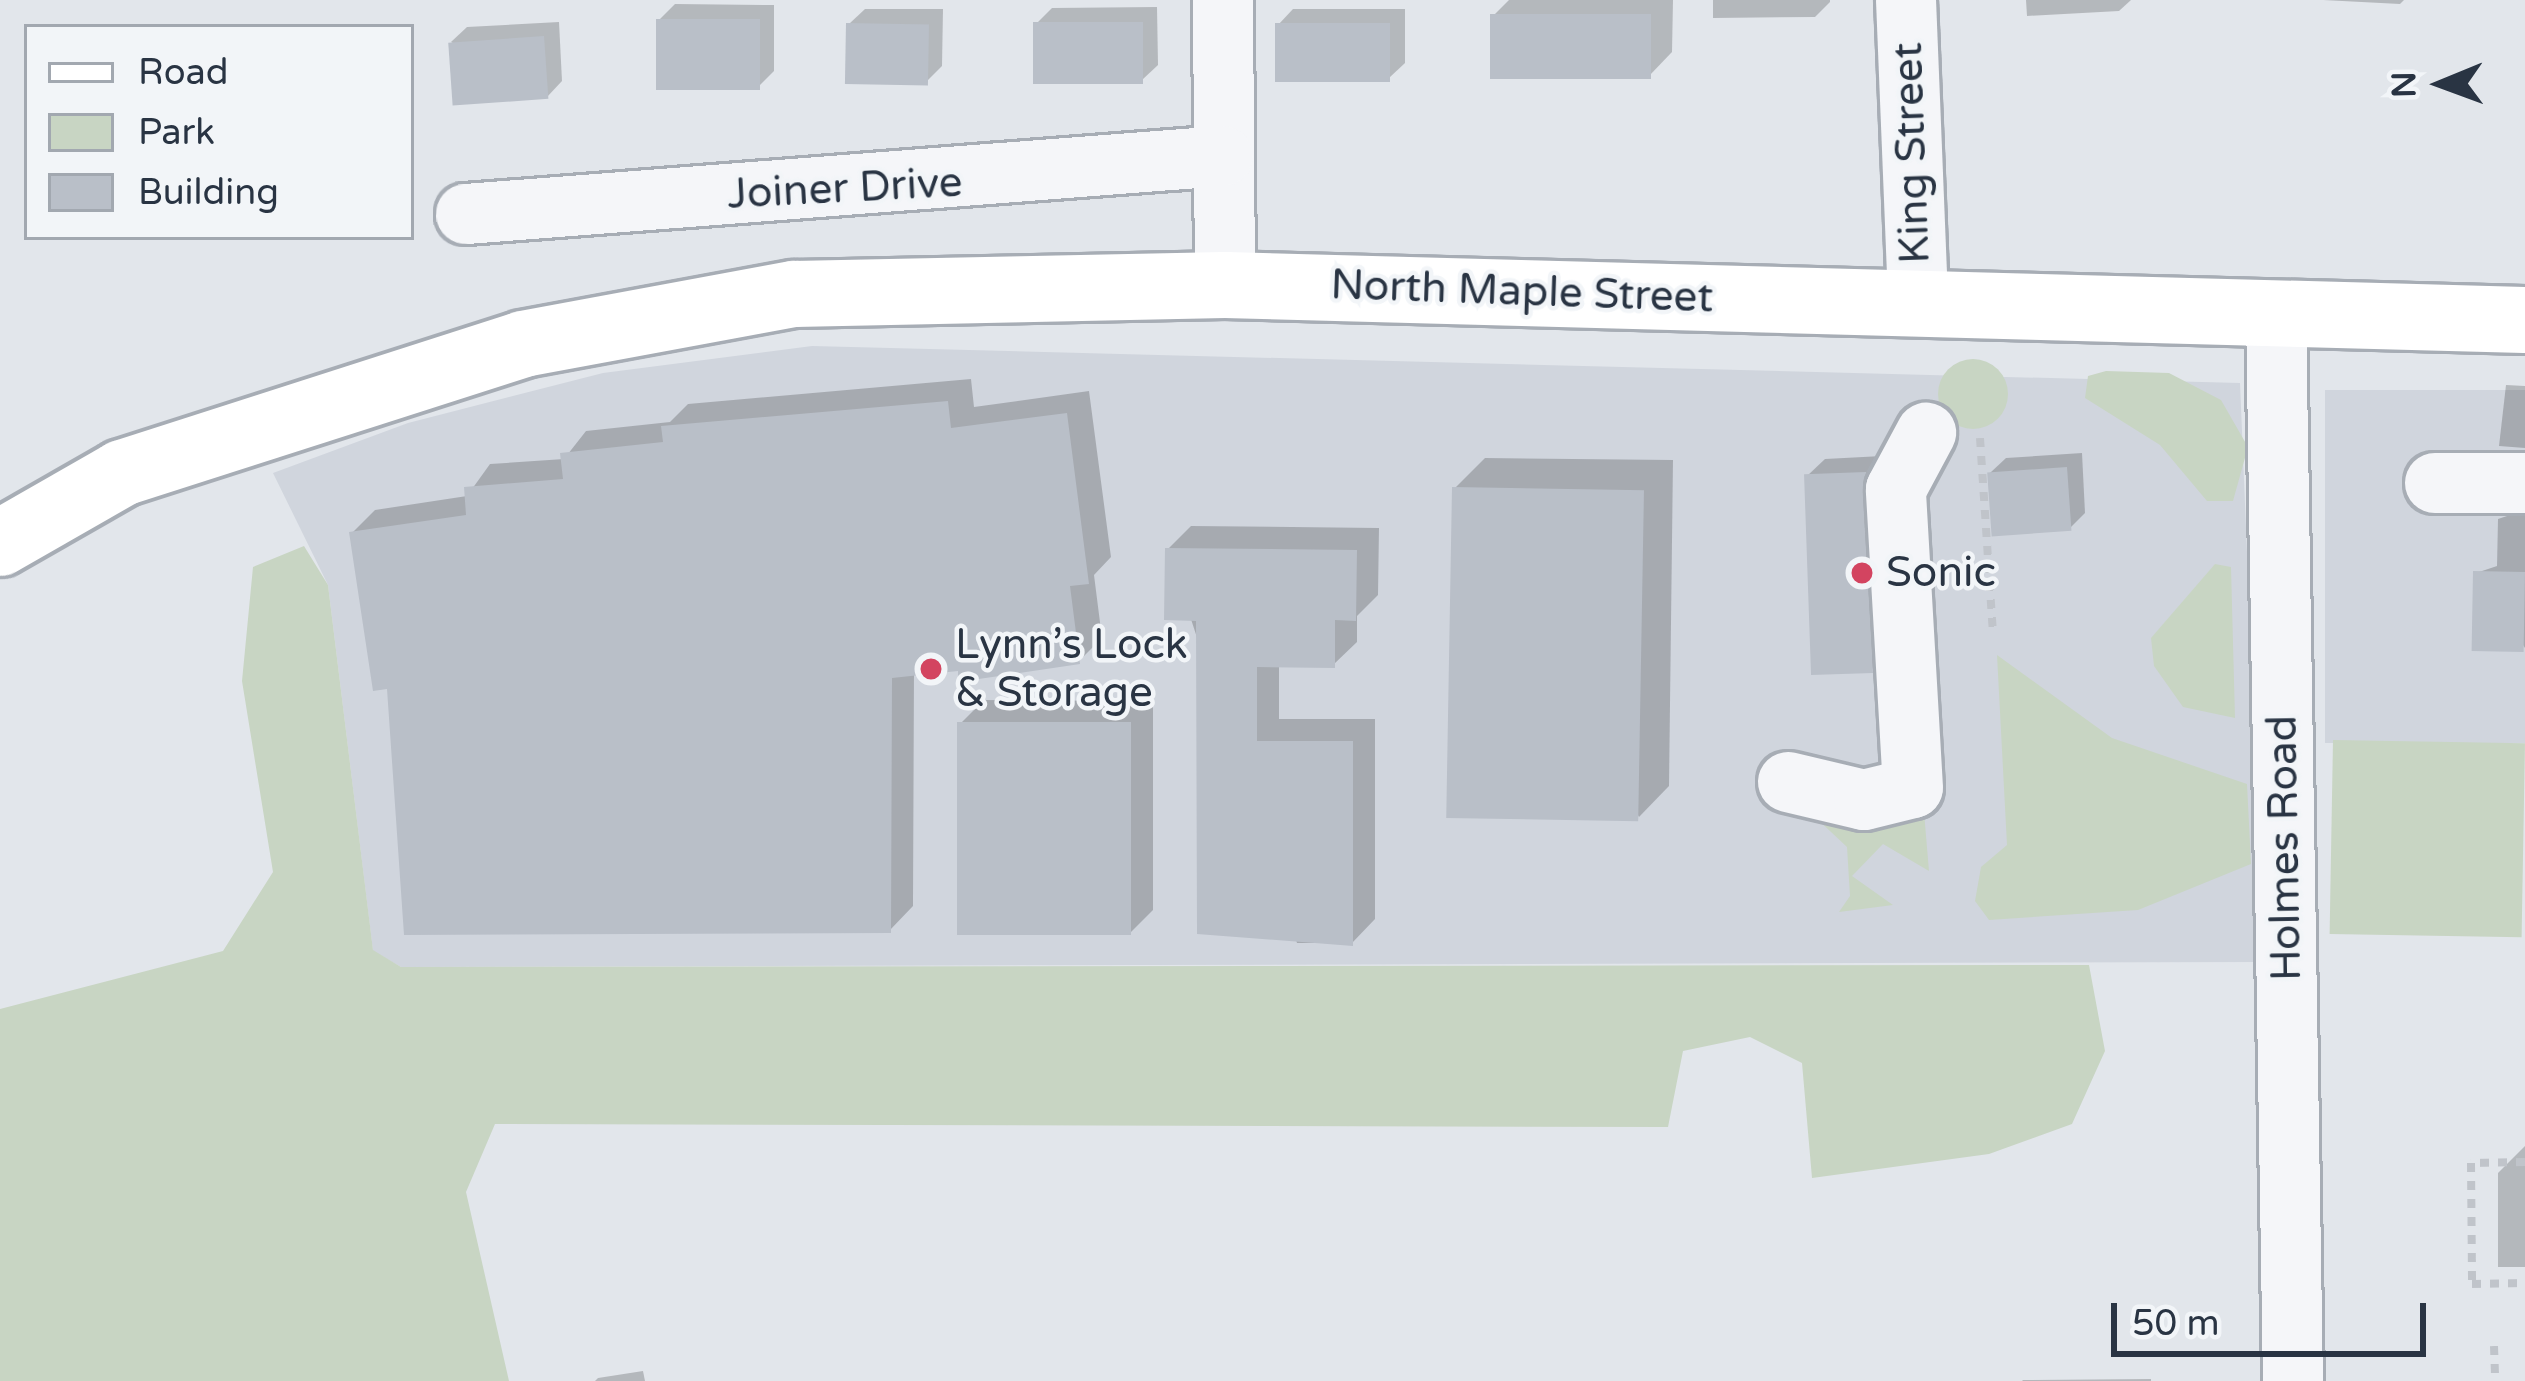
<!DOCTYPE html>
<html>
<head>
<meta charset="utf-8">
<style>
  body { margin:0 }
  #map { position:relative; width:2525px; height:1381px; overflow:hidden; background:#e2e6eb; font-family:"Varela Round",sans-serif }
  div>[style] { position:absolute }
  .built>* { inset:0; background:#d0d5dd; transform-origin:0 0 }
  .green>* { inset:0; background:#c8d5c3; transform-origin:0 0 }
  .round { border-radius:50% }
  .shadow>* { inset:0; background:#0003 }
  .building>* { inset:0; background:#b9bfc8; transform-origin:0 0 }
  .path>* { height:8px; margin-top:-4px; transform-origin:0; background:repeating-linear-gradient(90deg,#c0c4ca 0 9px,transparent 0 18px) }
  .roads { filter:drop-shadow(3px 0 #a7adb5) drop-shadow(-3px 0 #a7adb5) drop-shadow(0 3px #a7adb5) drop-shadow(0 -3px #a7adb5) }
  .minor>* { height:60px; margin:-30px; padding:0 30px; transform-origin:30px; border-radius:30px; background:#f5f6f9 }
  .major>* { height:66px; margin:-33px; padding:0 33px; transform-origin:33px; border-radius:33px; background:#fff }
  .dots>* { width:33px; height:33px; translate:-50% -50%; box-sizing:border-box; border:6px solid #f2f5f8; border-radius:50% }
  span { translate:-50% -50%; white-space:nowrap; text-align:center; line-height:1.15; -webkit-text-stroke:9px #f2f5f8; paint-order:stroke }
  .street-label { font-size:42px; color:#293443 }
  .poi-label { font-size:42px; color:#293443 }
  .left { translate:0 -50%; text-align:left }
  .legend { position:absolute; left:24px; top:24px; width:390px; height:216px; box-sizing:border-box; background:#f2f5f8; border:3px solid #a2a8b0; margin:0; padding:15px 21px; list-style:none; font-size:36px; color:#293443 }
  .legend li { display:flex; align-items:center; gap:24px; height:60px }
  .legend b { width:60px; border:3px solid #a2a8b0 }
  .north { position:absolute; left:2381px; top:24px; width:120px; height:120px; -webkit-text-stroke:9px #f2f5f8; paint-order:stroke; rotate:269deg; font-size:33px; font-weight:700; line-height:48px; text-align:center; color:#293443 }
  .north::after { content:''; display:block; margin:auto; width:42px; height:54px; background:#293443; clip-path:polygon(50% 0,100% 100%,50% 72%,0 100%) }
  .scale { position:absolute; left:2111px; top:1303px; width:315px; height:54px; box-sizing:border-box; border:6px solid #293443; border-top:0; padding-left:15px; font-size:36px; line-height:42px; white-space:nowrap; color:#293443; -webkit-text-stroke:9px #f2f5f8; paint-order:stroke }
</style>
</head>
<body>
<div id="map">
  <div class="built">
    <div style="clip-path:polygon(812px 346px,2240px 383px,2264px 962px,401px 967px,373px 951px,328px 585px,273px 473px,408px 423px,603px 373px)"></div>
    <div style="left:2525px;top:390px;width:353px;height:200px;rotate:90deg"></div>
  </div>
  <div class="green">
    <div class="round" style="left:1938px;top:359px;width:70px;height:70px"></div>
    <div style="clip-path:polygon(2106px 371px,2169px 373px,2221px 400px,2248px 447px,2233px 501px,2207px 501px,2160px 445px,2085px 398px,2088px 376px)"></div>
    <div style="clip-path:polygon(304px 546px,328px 585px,373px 950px,401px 967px,2089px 965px,2105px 1051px,2072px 1124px,1989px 1154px,1812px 1178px,1802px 1063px,1750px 1037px,1683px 1051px,1668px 1127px,495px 1124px,466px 1192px,509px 1381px,0 1381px,0 1009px,223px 951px,273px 872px,242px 681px,253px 567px)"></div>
    <div style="clip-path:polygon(2215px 564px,2231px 567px,2235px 718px,2183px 707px,2154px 666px,2151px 638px)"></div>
    <div style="clip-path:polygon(1997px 655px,2112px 738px,2247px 784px,2251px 864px,2138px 910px,1989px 920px,1975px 901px,1981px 867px,2007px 845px)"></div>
    <div style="left:2333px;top:740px;width:192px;height:194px;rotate:1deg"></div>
    <div style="clip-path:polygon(1924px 812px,1929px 871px,1883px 844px,1852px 876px,1893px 905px,1839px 912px,1850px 896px,1847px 847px,1814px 816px)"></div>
  </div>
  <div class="shadow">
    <div style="clip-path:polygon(1509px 0,1673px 0,1672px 52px,1649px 76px,1493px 16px)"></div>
    <div style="clip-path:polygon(1713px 0,1830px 0,1830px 2px,1815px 17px,1713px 18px)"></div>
    <div style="clip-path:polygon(2026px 0,2131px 0,2119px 11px,2027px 16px)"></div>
    <div style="clip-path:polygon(2323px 0,2404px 0,2400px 4px)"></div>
    <div style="clip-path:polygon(675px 4px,774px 5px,774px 71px,759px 86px,659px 20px)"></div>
    <div style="clip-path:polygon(1157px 7px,1158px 65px,1142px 80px,1036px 24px,1052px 8px)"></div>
    <div style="clip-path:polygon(865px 9px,943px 9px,942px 66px,926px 82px,849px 24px)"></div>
    <div style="clip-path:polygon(1293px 9px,1405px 9px,1405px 63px,1389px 78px,1278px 25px)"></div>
    <div style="clip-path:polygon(559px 22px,562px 81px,547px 97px,451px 42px,467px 27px)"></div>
    <div style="clip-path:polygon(971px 379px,974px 407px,1089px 391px,1111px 557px,1094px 575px,1102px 638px,1079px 661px,914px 672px,913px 906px,890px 930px,390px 686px,352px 533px,375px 510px,467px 496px,490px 464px,564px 459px,586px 431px,670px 422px,688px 404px)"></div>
    <div style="clip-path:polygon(2506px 385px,2525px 386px,2525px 448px,2499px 446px)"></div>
    <div style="clip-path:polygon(2082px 453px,2085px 513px,2070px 528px,1990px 473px,2006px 458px)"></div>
    <div style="clip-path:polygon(1882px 456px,1888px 653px,1871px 670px,1807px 476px,1825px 459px)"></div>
    <div style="clip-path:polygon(1485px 458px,1673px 460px,1669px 786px,1639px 817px,1455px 488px)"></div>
    <div style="clip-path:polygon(2525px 510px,2525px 648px,2476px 573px,2497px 566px,2498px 519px)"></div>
    <div style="clip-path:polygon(1191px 526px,1379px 528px,1378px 595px,1357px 616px,1357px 642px,1333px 665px,1279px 665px,1279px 719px,1375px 719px,1375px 919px,1352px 943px,1297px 943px,1168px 549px)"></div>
    <div style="clip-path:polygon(984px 700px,1153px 701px,1153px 910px,1130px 933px,960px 724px)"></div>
    <div style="clip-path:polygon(2525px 1146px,2525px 1267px,2498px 1267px,2498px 1173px)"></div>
    <div style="clip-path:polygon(643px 1371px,645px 1381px,595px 1381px,598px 1378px)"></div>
    <div style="clip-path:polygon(2151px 1379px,2151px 1381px,2022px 1381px,2023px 1380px)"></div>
  </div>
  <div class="building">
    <div style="left:1490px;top:14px;width:161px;height:65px"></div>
    <div style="left:656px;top:19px;width:104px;height:71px"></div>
    <div style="left:1033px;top:22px;width:110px;height:62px"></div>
    <div style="left:846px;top:23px;width:83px;height:61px;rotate:1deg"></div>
    <div style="left:1275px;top:23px;width:115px;height:59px"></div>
    <div style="left:544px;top:36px;width:63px;height:96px;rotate:86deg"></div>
    <div style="clip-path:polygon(948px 401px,951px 428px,1067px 413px,1089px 584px,1070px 586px,1080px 664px,958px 682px,958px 671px,892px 678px,891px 933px,404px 935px,387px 689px,373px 691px,349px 532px,466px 515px,464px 487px,563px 479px,560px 453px,663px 442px,661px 426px)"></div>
    <div style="left:2067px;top:467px;width:64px;height:80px;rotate:86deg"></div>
    <div style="left:1866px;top:472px;width:201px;height:62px;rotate:88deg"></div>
    <div style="left:1452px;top:487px;width:192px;height:331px;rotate:1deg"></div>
    <div style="clip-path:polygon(1165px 548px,1357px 550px,1356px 621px,1335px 620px,1335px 668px,1257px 667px,1257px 741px,1353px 741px,1353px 946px,1197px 934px,1196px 621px,1164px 620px)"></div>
    <div style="left:2473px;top:571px;width:52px;height:80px;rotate:1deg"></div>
    <div style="left:957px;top:722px;width:174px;height:213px"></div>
  </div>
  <div class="path">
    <div style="left:1980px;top:438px;width:194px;rotate:86.2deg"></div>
    <div style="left:2525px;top:1162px;width:54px;rotate:178.9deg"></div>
    <div style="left:2471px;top:1163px;width:121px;rotate:89.5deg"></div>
    <div style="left:2472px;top:1284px;width:53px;rotate:-1.1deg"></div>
    <div style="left:2494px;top:1346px;width:35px;rotate:88deg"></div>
  </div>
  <div class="roads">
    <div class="minor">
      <div style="left:1223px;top:0;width:285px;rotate:89.6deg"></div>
      <div style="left:1906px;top:0;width:305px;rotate:87.7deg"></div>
      <div style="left:466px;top:214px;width:759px;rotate:-4.38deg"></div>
      <div style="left:2276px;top:314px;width:1067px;rotate:89.09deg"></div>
      <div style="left:2435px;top:483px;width:90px"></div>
      <div style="left:1788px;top:782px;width:78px;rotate:13.3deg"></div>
      <div style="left:1864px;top:800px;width:50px;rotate:-13.8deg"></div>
      <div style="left:1913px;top:788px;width:299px;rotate:-93.3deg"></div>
      <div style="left:1896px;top:489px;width:64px;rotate:-61.8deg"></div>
    </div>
    <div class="major">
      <div style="left:0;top:543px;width:141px;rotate:-29.8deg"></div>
      <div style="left:122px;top:473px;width:421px;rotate:-17.8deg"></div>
      <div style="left:523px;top:344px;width:276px;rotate:-10.5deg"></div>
      <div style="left:794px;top:294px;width:431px;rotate:-1.2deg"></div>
      <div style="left:1225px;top:285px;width:1300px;rotate:1.54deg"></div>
    </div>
  </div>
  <div class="dots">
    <div style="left:1862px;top:573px;background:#d34460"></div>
    <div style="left:931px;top:669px;background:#d34460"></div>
  </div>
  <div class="street-label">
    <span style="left:1912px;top:153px;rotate:-92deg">King Street</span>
    <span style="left:845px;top:189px;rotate:-3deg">Joiner Drive</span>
    <span style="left:1522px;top:292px;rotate:2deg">North Maple Street</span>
    <span style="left:2285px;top:848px;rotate:-91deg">Holmes Road</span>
  </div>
  <div class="poi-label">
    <span class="left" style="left:1886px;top:573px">Sonic</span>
    <span class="left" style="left:955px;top:669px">Lynn’s Lock<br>&amp; Storage</span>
  </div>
  <ul class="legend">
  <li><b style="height:15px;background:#fff"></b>Road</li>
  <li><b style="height:33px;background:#c8d5c3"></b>Park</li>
  <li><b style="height:33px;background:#b9bfc8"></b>Building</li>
  </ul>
  <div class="north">N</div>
  <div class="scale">50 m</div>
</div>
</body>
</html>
